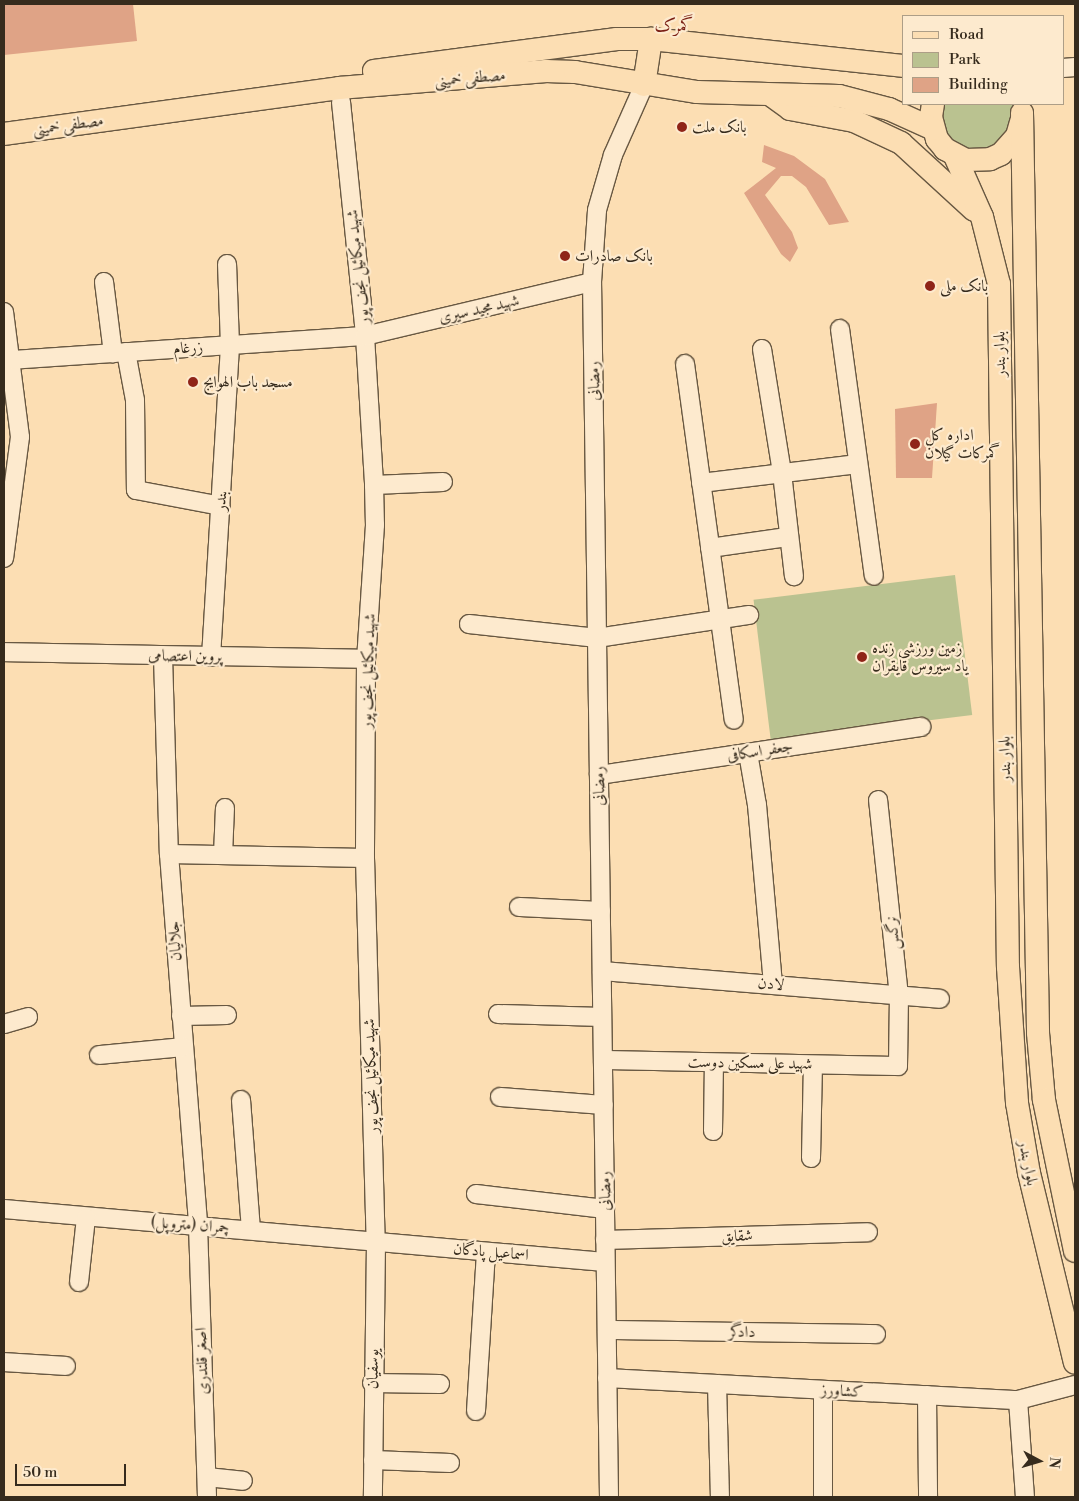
<!DOCTYPE html>
<html>
<head>
<meta charset="utf-8">
<style>
  body { margin:0 }
  #map { position:relative; width:1079px; height:1501px; overflow:hidden; background:#fcdeb3; font-family:"Libre Bodoni",Amiri,serif }
  div>[style] { position:absolute }
  .green>* { inset:0; background:#bac290; transform-origin:0 0 }
  .building>* { inset:0; background:#dfa386 }
  .roads { filter:drop-shadow(1px 0 #685842) drop-shadow(-1px 0 #685842) drop-shadow(0 1px #685842) drop-shadow(0 -1px #685842) }
  .minor>* { height:18px; margin:-9px; padding:0 9px; transform-origin:9px; border-radius:9px; background:#fdeace }
  .major>* { height:22px; margin:-11px; padding:0 11px; transform-origin:11px; border-radius:11px; background:#fcdeb3 }
  .dots>* { width:14px; height:14px; translate:-50% -50%; box-sizing:border-box; border:2px solid #fdeace; border-radius:50% }
  span { translate:-50% -50%; white-space:nowrap; text-align:center; line-height:1.15; -webkit-text-stroke:4.5px #fdeace; paint-order:stroke }
  .street-label { font-size:16px; color:#362b1d }
  .poi-label { font-size:16px; color:#362b1d }
  .left { translate:0 -50%; text-align:left }
  .neighbourhood-label { font-size:18px; color:#7a1f14 }
  .frame { position:absolute; inset:0; border:5px solid #362b1d; pointer-events:none }
  .legend { position:absolute; left:902px; top:15px; width:162px; height:90px; box-sizing:border-box; background:#fdeace; border:1px solid #ad9e87; margin:0; padding:6px 9px; list-style:none; font-size:15px; color:#362b1d }
  .legend li { display:flex; align-items:center; gap:10px; height:25px }
  .legend b { width:25px; border:1px solid #ad9e87 }
  .north { position:absolute; left:1014px; top:1436px; width:50px; height:50px; -webkit-text-stroke:4px #fdeace; paint-order:stroke; rotate:96deg; font-size:14px; font-weight:700; line-height:20px; text-align:center; color:#362b1d }
  .north::after { content:''; display:block; margin:auto; width:18px; height:22px; background:#362b1d; clip-path:polygon(50% 0,100% 100%,50% 72%,0 100%) }
  .scale { position:absolute; left:15px; top:1464px; width:111px; height:22px; box-sizing:border-box; border:2px solid #362b1d; border-top:0; padding-left:6px; font-size:15px; line-height:18px; white-space:nowrap; color:#362b1d; -webkit-text-stroke:4px #fdeace; paint-order:stroke }
</style>
</head>
<body>
<div id="map">
  <div class="green">
    <div style="clip-path:polygon(940px 104px,1013px 104px,1012px 130px,983px 155px,947px 142px)"></div>
    <div style="left:955px;top:575px;width:141px;height:203px;rotate:83deg"></div>
  </div>
  <div class="building">
    <div style="clip-path:polygon(4px 4px,133px 4px,137px 41px,4px 55px)"></div>
    <div style="clip-path:polygon(764px 145px,794px 156px,825px 179px,849px 222px,829px 225px,806px 187px,792px 176px,781px 176px,765px 195px,792px 232px,798px 248px,790px 262px,781px 254px,744px 193px,776px 168px,762px 162px)"></div>
    <div style="clip-path:polygon(937px 403px,932px 478px,896px 478px,895px 409px)"></div>
  </div>
  <div class="roads">
    <div class="minor">
      <div style="left:1063px;top:68px;width:12px;rotate:-5deg"></div>
      <div style="left:341px;top:102px;width:235px;rotate:84.1deg"></div>
      <div style="left:365px;top:336px;width:149px;rotate:86.5deg"></div>
      <div style="left:374px;top:485px;width:40px;rotate:88.6deg"></div>
      <div style="left:375px;top:525px;width:134px;rotate:93.8deg"></div>
      <div style="left:366px;top:659px;width:199px;rotate:90.3deg"></div>
      <div style="left:365px;top:858px;width:384px;rotate:88.4deg"></div>
      <div style="left:376px;top:1242px;width:255px;rotate:90.7deg"></div>
      <div style="left:104px;top:282px;width:72px;rotate:82.8deg"></div>
      <div style="left:4px;top:312px;width:126px;rotate:82.7deg"></div>
      <div style="left:20px;top:437px;width:122px;rotate:97.5deg"></div>
      <div style="left:840px;top:329px;width:249px;rotate:82.2deg"></div>
      <div style="left:762px;top:349px;width:126px;rotate:80.8deg"></div>
      <div style="left:782px;top:473px;width:104px;rotate:83.4deg"></div>
      <div style="left:126px;top:352px;width:49px;rotate:79.4deg"></div>
      <div style="left:135px;top:400px;width:90px;rotate:89.4deg"></div>
      <div style="left:136px;top:490px;width:86px;rotate:10.7deg"></div>
      <div style="left:11px;top:360px;width:355px;rotate:-3.9deg"></div>
      <div style="left:365px;top:336px;width:233px;rotate:-13.4deg"></div>
      <div style="left:685px;top:364px;width:359px;rotate:82.2deg"></div>
      <div style="left:701px;top:483px;width:158px;rotate:-6.9deg"></div>
      <div style="left:374px;top:485px;width:69px;rotate:-2.5deg"></div>
      <div style="left:710px;top:548px;width:78px;rotate:-8.1deg"></div>
      <div style="left:469px;top:624px;width:129px;rotate:6.2deg"></div>
      <div style="left:597px;top:638px;width:154px;rotate:-8.6deg"></div>
      <div style="left:4px;top:652px;width:362px;rotate:1.1deg"></div>
      <div style="left:163px;top:656px;width:198px;rotate:88.3deg"></div>
      <div style="left:169px;top:854px;width:372px;rotate:85.5deg"></div>
      <div style="left:198px;top:1225px;width:272px;rotate:88.1deg"></div>
      <div style="left:211px;top:657px;width:313px;rotate:-86.5deg"></div>
      <div style="left:230px;top:345px;width:81px;rotate:-92.1deg"></div>
      <div style="left:748px;top:753px;width:53px;rotate:80.2deg"></div>
      <div style="left:757px;top:805px;width:180px;rotate:84.9deg"></div>
      <div style="left:599px;top:775px;width:326px;rotate:-8.5deg"></div>
      <div style="left:169px;top:854px;width:196px;rotate:1.2deg"></div>
      <div style="left:223px;top:855px;width:47px;rotate:-87.6deg"></div>
      <div style="left:519px;top:907px;width:82px;rotate:2.8deg"></div>
      <div style="left:602px;top:971px;width:339px;rotate:4.7deg"></div>
      <div style="left:498px;top:1014px;width:104px;rotate:1.7deg"></div>
      <div style="left:181px;top:1016px;width:46px;rotate:-1.2deg"></div>
      <div style="left:4px;top:1024px;width:25px;rotate:-16deg"></div>
      <div style="left:99px;top:1055px;width:84px;rotate:-5.4deg"></div>
      <div style="left:603px;top:1060px;width:295px;rotate:1.2deg"></div>
      <div style="left:898px;top:1066px;width:70px;rotate:-89.2deg"></div>
      <div style="left:899px;top:996px;width:197px;rotate:-96.1deg"></div>
      <div style="left:500px;top:1097px;width:104px;rotate:4.4deg"></div>
      <div style="left:241px;top:1100px;width:130px;rotate:85.6deg"></div>
      <div style="left:713px;top:1131px;width:68px;rotate:-89.2deg"></div>
      <div style="left:811px;top:1158px;width:93px;rotate:-88.8deg"></div>
      <div style="left:476px;top:1194px;width:130px;rotate:6.6deg"></div>
      <div style="left:4px;top:1209px;width:603px;rotate:5.04deg"></div>
      <div style="left:605px;top:1240px;width:263px;rotate:-1.7deg"></div>
      <div style="left:79px;top:1282px;width:64px;rotate:-83.8deg"></div>
      <div style="left:607px;top:1330px;width:269px;rotate:0.9deg"></div>
      <div style="left:4px;top:1362px;width:62px;rotate:3.7deg"></div>
      <div style="left:607px;top:1378px;width:412px;rotate:3.1deg"></div>
      <div style="left:1018px;top:1400px;width:59px;rotate:-14.7deg"></div>
      <div style="left:372px;top:1383px;width:68px;rotate:0.8deg"></div>
      <div style="left:717px;top:1384px;width:113px;rotate:88.5deg"></div>
      <div style="left:823px;top:1390px;width:107px;rotate:90deg"></div>
      <div style="left:927px;top:1395px;width:102px;rotate:89.4deg"></div>
      <div style="left:1018px;top:1400px;width:97px;rotate:85.9deg"></div>
      <div style="left:476px;top:1411px;width:159px;rotate:-86.4deg"></div>
      <div style="left:373px;top:1460px;width:77px;rotate:2.2deg"></div>
      <div style="left:207px;top:1477px;width:36px;rotate:6deg"></div>
      <div style="left:609px;top:1497px;width:1215px;rotate:-90.8deg"></div>
      <div style="left:592px;top:282px;width:72px;rotate:-86deg"></div>
      <div style="left:597px;top:210px;width:57px;rotate:-73.8deg"></div>
      <div style="left:613px;top:155px;width:77px;rotate:-66.1deg"></div>
    </div>
    <div class="major">
      <div style="left:374px;top:71px;width:245px;rotate:-7.5deg"></div>
      <div style="left:617px;top:39px;width:34px"></div>
      <div style="left:651px;top:39px;width:253px;rotate:6.1deg"></div>
      <div style="left:644px;top:85px;width:47px;rotate:-81.3deg"></div>
      <div style="left:771px;top:95px;width:24px;rotate:36deg"></div>
      <div style="left:790px;top:109px;width:65px;rotate:10.6deg"></div>
      <div style="left:854px;top:121px;width:52px;rotate:25.1deg"></div>
      <div style="left:901px;top:143px;width:99px;rotate:42.5deg"></div>
      <div style="left:933px;top:104px;width:13px;rotate:99deg"></div>
      <div style="left:931px;top:117px;width:23px;rotate:75deg"></div>
      <div style="left:937px;top:139px;width:13px;rotate:51deg"></div>
      <div style="left:945px;top:149px;width:24px;rotate:28deg"></div>
      <div style="left:966px;top:160px;width:24px;rotate:-2deg"></div>
      <div style="left:990px;top:159px;width:12px;rotate:-24deg"></div>
      <div style="left:1001px;top:154px;width:24px;rotate:-48deg"></div>
      <div style="left:1017px;top:136px;width:15px;rotate:-74deg"></div>
      <div style="left:1022px;top:113px;width:920px;rotate:89deg"></div>
      <div style="left:1038px;top:1033px;width:67px;rotate:84.9deg"></div>
      <div style="left:1044px;top:1100px;width:154px;rotate:78.4deg"></div>
      <div style="left:4px;top:134px;width:338px;rotate:-7.8deg"></div>
      <div style="left:339px;top:88px;width:208px;rotate:-4.7deg"></div>
      <div style="left:546px;top:71px;width:29px;rotate:2deg"></div>
      <div style="left:575px;top:72px;width:124px;rotate:9.3deg"></div>
      <div style="left:697px;top:92px;width:142px;rotate:1.6deg"></div>
      <div style="left:839px;top:96px;width:52px;rotate:14.6deg"></div>
      <div style="left:889px;top:109px;width:48px;rotate:24.4deg"></div>
      <div style="left:955px;top:156px;width:67px;rotate:66.1deg"></div>
      <div style="left:982px;top:217px;width:69px;rotate:75.8deg"></div>
      <div style="left:999px;top:284px;width:683px;rotate:89.25deg"></div>
      <div style="left:1008px;top:967px;width:136px;rotate:86.2deg"></div>
      <div style="left:1017px;top:1103px;width:71px;rotate:80.3deg"></div>
      <div style="left:1029px;top:1173px;width:195px;rotate:76.4deg"></div>
    </div>
  </div>
  <div class="dots">
    <div style="left:682px;top:127px;background:#8f2418"></div>
    <div style="left:565px;top:256px;background:#8f2418"></div>
    <div style="left:930px;top:286px;background:#8f2418"></div>
    <div style="left:193px;top:382px;background:#8f2418"></div>
    <div style="left:915px;top:444px;background:#8f2418"></div>
    <div style="left:862px;top:657px;background:#8f2418"></div>
  </div>
  <div class="street-label">
    <span style="left:470px;top:78px;rotate:-5deg">مصطفی خمینی</span>
    <span style="left:68px;top:125px;rotate:-8deg">مصطفی خمینی</span>
    <span style="left:358px;top:267px;rotate:-96deg">شهید میکائیل نجف پور</span>
    <span style="left:479px;top:309px;rotate:-13deg">شهید مجید سیری</span>
    <span style="left:188px;top:348px;rotate:-4deg">زرغام</span>
    <span style="left:1000px;top:354px;rotate:-91deg">بلوار بندر</span>
    <span style="left:594px;top:381px;rotate:-91deg">رمضانی</span>
    <span style="left:221px;top:501px;rotate:-87deg">بندر</span>
    <span style="left:185px;top:656px;rotate:1deg">پروین اعتصامی</span>
    <span style="left:368px;top:671px;rotate:-88deg">شهید میکائیل نجف پور</span>
    <span style="left:760px;top:751px;rotate:-9deg">جعفر اسکافی</span>
    <span style="left:1005px;top:759px;rotate:-91deg">بلوار بندر</span>
    <span style="left:599px;top:786px;rotate:-91deg">رمضانی</span>
    <span style="left:893px;top:933px;rotate:-96deg">نرگس</span>
    <span style="left:175px;top:941px;rotate:-94deg">جلالیان</span>
    <span style="left:771px;top:984px;rotate:5deg">لادن</span>
    <span style="left:750px;top:1063px;rotate:1deg">شهید علی مسکین دوست</span>
    <span style="left:371px;top:1076px;rotate:-92deg">شهید میکائیل نجف پور</span>
    <span style="left:1028px;top:1163px;rotate:79deg">بلوار بندر</span>
    <span style="left:605px;top:1191px;rotate:-91deg">رمضانی</span>
    <span style="left:190px;top:1225px;rotate:4deg">چمران (متروپل)</span>
    <span style="left:737px;top:1236px;rotate:-2deg">شقایق</span>
    <span style="left:491px;top:1252px;rotate:5deg">اسماعیل پادگان</span>
    <span style="left:742px;top:1332px;rotate:1deg">دادگر</span>
    <span style="left:202px;top:1361px;rotate:-92deg">اصغر قلندری</span>
    <span style="left:373px;top:1369px;rotate:-89deg">یوسفیان</span>
    <span style="left:842px;top:1391px;rotate:3deg">کشاورز</span>
  </div>
  <div class="poi-label">
    <span class="left" style="left:692px;top:127px">بانک ملت</span>
    <span class="left" style="left:575px;top:256px">بانک صادرات</span>
    <span class="left" style="left:940px;top:286px">بانک ملی</span>
    <span class="left" style="left:203px;top:382px">مسجد باب الهوایج</span>
    <span class="left" style="left:925px;top:444px">اداره کل<br>گمرکات گیلان</span>
    <span class="left" style="left:872px;top:657px">زمین ورزشی زنده<br>یاد سیروس قایقران</span>
  </div>
  <div class="neighbourhood-label">
    <span style="left:674px;top:26px">گمرک</span>
  </div>
  <div class="frame"></div>
  <ul class="legend">
  <li><b style="height:6px;background:#fcdeb3"></b>Road</li>
  <li><b style="height:14px;background:#bac290"></b>Park</li>
  <li><b style="height:14px;background:#dfa386"></b>Building</li>
  </ul>
  <div class="north">N</div>
  <div class="scale">50 m</div>
</div>
</body>
</html>
